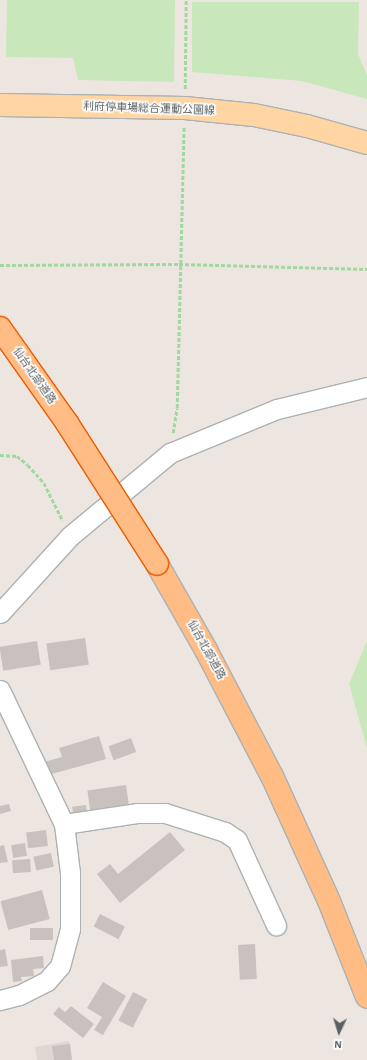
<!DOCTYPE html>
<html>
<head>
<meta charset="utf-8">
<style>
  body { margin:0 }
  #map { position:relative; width:367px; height:1060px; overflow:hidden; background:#ede6e0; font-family:"Alegreya Sans","Noto Sans JP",sans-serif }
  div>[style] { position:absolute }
  .education>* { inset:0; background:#dfd7d1 }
  .green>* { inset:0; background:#c8e7bb }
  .building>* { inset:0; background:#c8c1bd; transform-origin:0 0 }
  .path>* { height:2.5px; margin-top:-1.25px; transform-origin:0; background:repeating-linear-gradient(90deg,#9fd99d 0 4px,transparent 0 6px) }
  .roads { filter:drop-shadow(1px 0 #acb2b4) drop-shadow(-1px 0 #acb2b4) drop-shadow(0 1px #acb2b4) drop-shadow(0 -1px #acb2b4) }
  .minor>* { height:19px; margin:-9.5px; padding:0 9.5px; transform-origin:9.5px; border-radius:9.5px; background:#fff }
  .major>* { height:22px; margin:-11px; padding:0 11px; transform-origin:11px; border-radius:11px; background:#ffd5a3 }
  .highway>* { height:22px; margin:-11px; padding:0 11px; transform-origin:11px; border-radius:11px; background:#ffbc85 }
  .bridges { filter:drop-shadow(1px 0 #ed5c00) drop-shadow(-1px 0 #ed5c00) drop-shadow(0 1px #ed5c00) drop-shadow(0 -1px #ed5c00) }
  .highway-bridge>* { height:22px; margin:-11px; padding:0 11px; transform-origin:11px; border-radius:11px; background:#ffbc85 }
  span { translate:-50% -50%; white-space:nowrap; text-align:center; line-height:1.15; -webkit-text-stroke:3px #fff; paint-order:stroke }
  .street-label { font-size:11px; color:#596062 }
  .north { position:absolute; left:319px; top:1012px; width:40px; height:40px; -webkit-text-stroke:3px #fff; paint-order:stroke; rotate:184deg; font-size:11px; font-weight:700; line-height:16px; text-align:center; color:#596062 }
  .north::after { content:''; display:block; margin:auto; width:14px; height:18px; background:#596062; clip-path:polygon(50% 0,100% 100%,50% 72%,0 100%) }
</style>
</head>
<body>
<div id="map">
  <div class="education">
    <div style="clip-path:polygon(69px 1041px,72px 1060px,37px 1060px,35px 1047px)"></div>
  </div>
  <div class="green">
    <div style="clip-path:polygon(7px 0,175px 0,174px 82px,78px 80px,73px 58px,6px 57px)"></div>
    <div style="clip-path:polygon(192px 2px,359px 2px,358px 54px,367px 75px,367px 99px,302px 81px,192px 72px)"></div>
    <div style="clip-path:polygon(367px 641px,367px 748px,349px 684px)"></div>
  </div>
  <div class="building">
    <div style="left:85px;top:638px;width:27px;height:39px;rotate:82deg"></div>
    <div style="left:37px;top:641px;width:24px;height:38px;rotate:81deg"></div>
    <div style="clip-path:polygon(99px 736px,106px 759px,48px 775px,44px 762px,62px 757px,59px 748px)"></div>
    <div style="left:131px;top:738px;width:15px;height:24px;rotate:70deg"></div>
    <div style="left:126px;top:785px;width:21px;height:39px;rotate:82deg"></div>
    <div style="clip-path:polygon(9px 804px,11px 811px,0 814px,0 806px)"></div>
    <div style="left:86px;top:805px;width:8px;height:14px;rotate:83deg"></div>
    <div style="left:46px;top:830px;width:16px;height:20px;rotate:83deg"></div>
    <div style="clip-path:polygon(170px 832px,185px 850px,120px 903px,97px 874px,110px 864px,118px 874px)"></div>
    <div style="left:25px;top:843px;width:13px;height:14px;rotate:81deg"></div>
    <div style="clip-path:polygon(4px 845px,8px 862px,0 863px,0 846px)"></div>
    <div style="left:51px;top:853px;width:14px;height:18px;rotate:78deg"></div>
    <div style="left:30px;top:859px;width:13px;height:18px;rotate:86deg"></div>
    <div style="left:42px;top:890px;width:30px;height:43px;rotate:75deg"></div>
    <div style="left:100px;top:914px;width:28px;height:14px;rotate:27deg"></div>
    <div style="left:53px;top:928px;width:12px;height:23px;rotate:90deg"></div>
    <div style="left:255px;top:944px;width:35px;height:17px;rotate:87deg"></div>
    <div style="clip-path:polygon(5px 949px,8px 966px,0 967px,0 950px)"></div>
    <div style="clip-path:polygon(43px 956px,44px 968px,33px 969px,34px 976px,21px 977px,22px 981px,13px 982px,11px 960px)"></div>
    <div style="clip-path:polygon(103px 982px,126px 996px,103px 1035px,94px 1030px,102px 1017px,87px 1008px)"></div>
    <div style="left:133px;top:992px;width:16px;height:32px;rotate:27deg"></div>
    <div style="clip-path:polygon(71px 1006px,94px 1024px,83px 1038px,53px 1014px,59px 1007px,65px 1012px)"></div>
    <div style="clip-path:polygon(70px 1044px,72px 1060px,54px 1060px,52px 1046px)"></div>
  </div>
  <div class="path">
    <div style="left:185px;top:89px;width:89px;rotate:-89.4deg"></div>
    <div style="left:0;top:265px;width:179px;rotate:-0.3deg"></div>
    <div style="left:179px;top:264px;width:188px;rotate:1.5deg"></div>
    <div style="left:173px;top:433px;width:25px;rotate:-81deg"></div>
    <div style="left:177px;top:408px;width:282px;rotate:-88.6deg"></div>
    <div style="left:0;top:455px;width:17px;rotate:3deg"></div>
    <div style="left:17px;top:456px;width:14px;rotate:39deg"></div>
    <div style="left:28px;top:465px;width:24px;rotate:48deg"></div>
    <div style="left:44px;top:483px;width:42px;rotate:63.4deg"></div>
  </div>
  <div class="roads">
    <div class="minor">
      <div style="left:0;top:613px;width:104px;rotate:-47.7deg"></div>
      <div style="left:70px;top:536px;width:130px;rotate:-39.7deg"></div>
      <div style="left:170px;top:453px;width:116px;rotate:-22.4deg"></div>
      <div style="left:277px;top:409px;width:93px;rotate:-13.7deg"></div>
      <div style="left:0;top:690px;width:148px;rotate:64.5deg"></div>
      <div style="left:64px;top:824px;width:49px;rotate:83deg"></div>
      <div style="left:70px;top:873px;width:56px;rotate:90deg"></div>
      <div style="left:70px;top:929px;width:38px;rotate:105deg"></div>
      <div style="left:60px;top:966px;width:20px;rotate:131deg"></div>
      <div style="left:47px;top:981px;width:31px;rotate:153deg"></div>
      <div style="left:19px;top:995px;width:20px;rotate:165deg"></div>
      <div style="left:64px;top:824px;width:75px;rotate:-8.5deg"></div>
      <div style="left:138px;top:813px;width:27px"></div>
      <div style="left:165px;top:813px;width:63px;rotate:17.6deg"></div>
      <div style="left:225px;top:832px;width:14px;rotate:34deg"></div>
      <div style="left:237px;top:840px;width:94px;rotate:65.4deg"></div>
    </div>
    <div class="major">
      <div style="left:0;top:105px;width:185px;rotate:0.9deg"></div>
      <div style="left:185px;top:108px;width:69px;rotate:5.8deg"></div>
      <div style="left:254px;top:115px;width:54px;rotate:11.7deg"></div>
      <div style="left:307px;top:126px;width:62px;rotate:15.8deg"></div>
    </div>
    <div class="highway">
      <div style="left:157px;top:564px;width:99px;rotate:60.3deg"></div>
      <div style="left:206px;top:650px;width:142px;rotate:62.4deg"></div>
      <div style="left:272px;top:776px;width:137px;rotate:65.5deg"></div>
      <div style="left:329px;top:901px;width:103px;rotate:68.4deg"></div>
    </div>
  </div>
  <div class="bridges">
    <div class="highway-bridge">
      <div style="left:0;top:328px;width:116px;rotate:54.8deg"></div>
      <div style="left:67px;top:423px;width:167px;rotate:57.4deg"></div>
    </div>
  </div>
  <div class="street-label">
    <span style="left:149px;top:109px;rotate:2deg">利府停車場総合運動公園線</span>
    <span style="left:34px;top:376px;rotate:55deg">仙台北部道路</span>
    <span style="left:206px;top:650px;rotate:61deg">仙台北部道路</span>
  </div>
  <div class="north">N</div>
</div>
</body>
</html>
